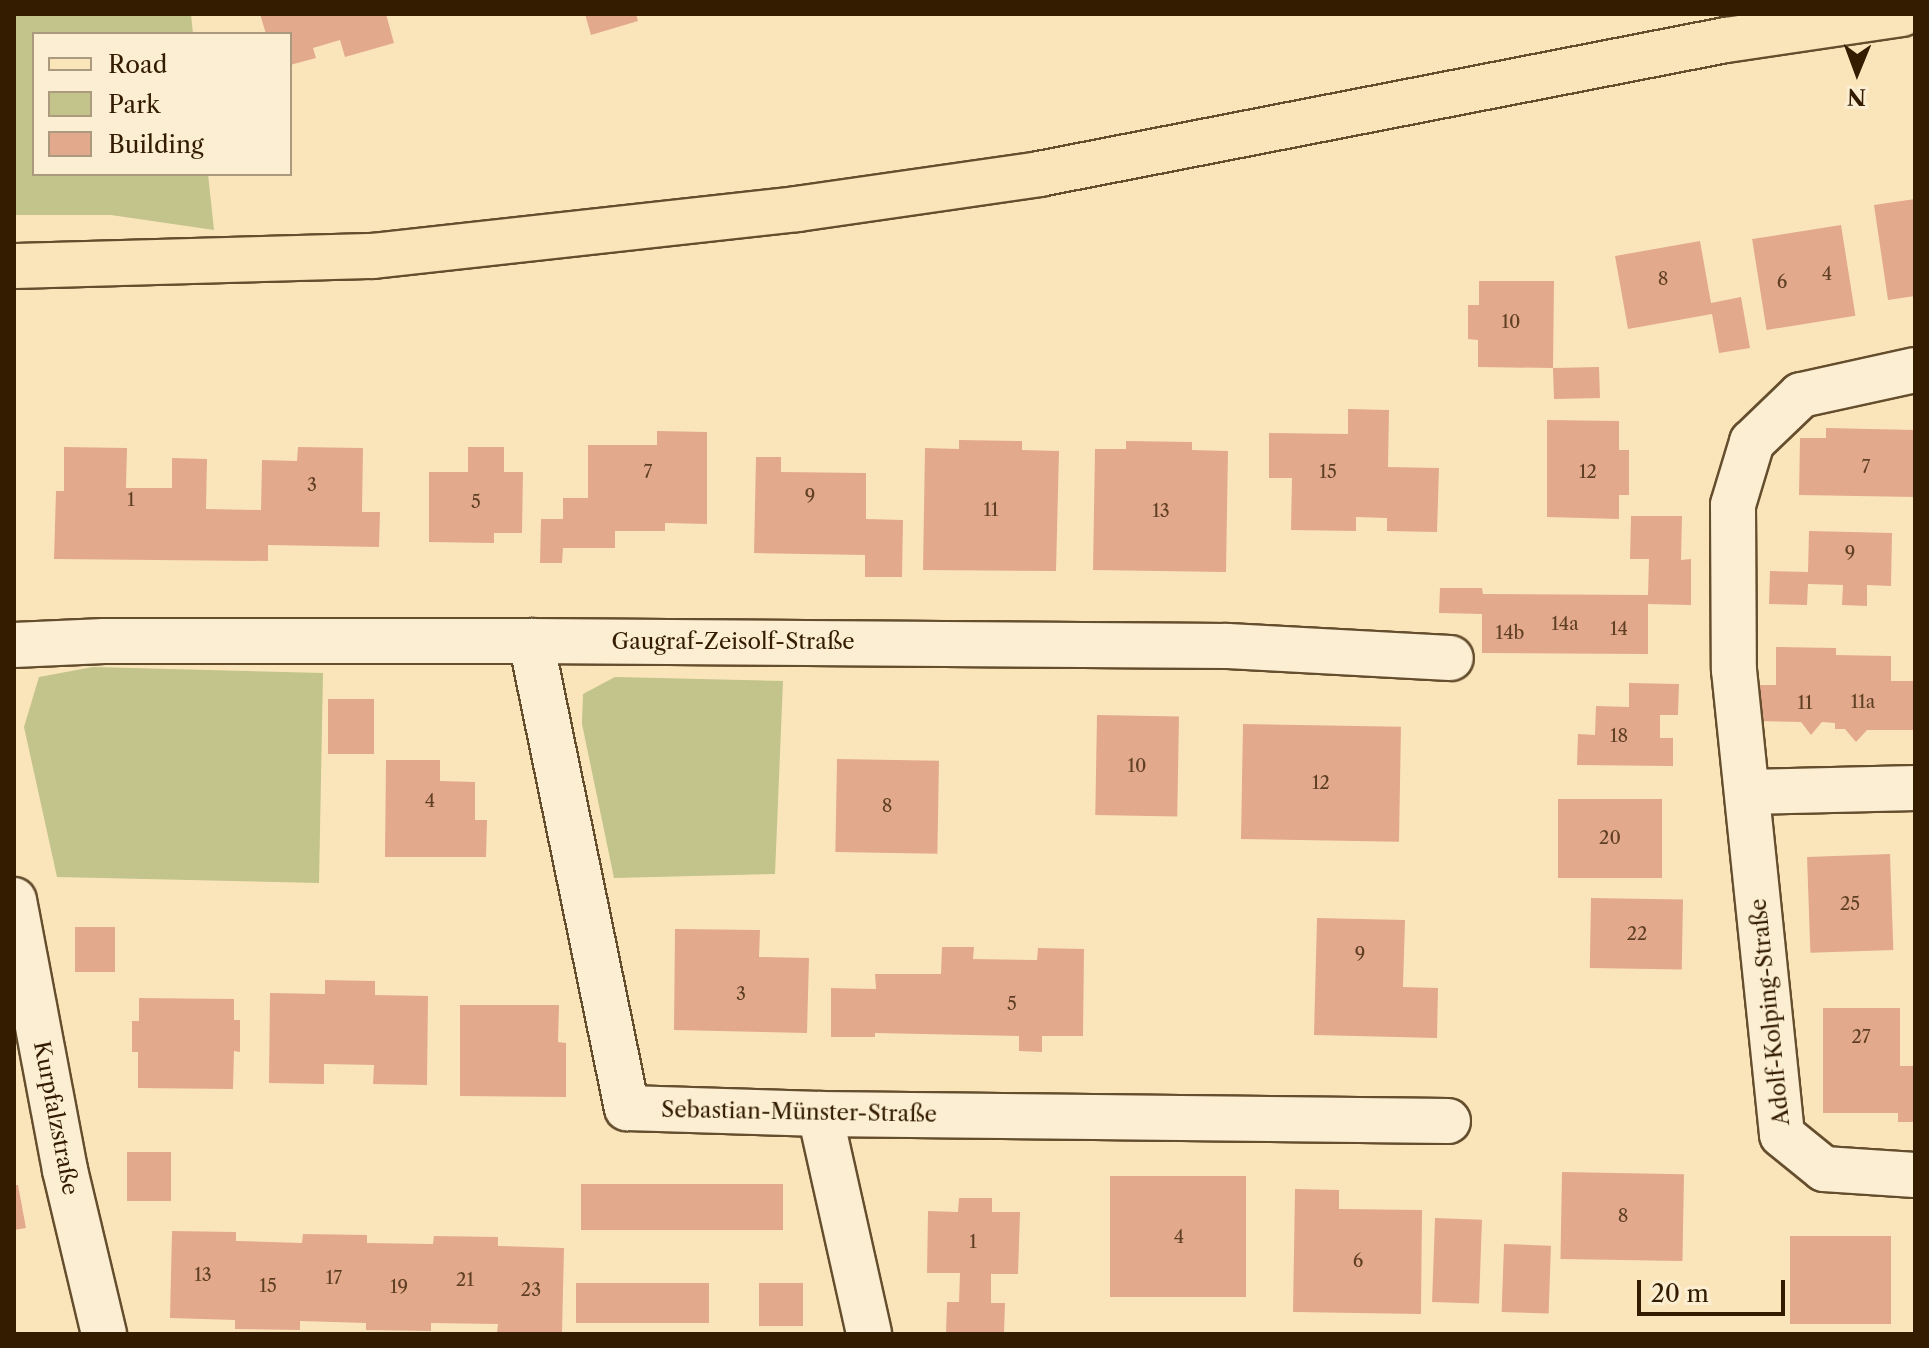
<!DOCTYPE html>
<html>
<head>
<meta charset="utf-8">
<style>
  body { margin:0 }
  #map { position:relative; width:1929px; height:1348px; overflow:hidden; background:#fae5ba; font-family:"Libre Caslon Text",serif }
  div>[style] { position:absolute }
  .green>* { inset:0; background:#c3c38c }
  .building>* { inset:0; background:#e3a98c; transform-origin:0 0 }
  .roads { filter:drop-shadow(2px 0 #654e2e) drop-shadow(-2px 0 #654e2e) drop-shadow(0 2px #654e2e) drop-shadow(0 -2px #654e2e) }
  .minor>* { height:44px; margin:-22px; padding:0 22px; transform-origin:22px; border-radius:22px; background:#fceed2 }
  .major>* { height:44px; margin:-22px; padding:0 22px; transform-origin:22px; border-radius:22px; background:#fae5ba }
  span { translate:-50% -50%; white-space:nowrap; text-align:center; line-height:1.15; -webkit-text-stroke:6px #fceed2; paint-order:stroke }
  .number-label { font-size:18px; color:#5f3f23 }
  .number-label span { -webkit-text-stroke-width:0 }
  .street-label { font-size:22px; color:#331c00 }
  .frame { position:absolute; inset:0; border:16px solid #331c00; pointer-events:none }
  .legend { position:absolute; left:32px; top:32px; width:260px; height:144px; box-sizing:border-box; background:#fceed2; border:2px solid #ac9a7e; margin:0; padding:10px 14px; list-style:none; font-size:24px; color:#331c00 }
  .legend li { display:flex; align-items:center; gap:16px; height:40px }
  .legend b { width:40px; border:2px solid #ac9a7e }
  .north { position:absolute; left:1817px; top:32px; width:80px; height:80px; -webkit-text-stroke:6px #fceed2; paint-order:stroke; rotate:181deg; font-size:22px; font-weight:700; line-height:32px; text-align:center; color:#331c00 }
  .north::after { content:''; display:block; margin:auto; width:28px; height:36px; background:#331c00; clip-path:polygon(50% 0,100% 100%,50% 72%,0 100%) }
  .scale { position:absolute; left:1637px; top:1280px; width:148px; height:36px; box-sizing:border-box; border:4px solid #331c00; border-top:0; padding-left:10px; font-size:24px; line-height:28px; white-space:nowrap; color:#331c00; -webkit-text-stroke:6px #fceed2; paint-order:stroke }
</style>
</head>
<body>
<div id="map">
  <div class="green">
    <div style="clip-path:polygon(14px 14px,191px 14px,193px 34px,34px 34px,34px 174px,208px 174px,214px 230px,111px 215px,14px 215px)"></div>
    <div style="clip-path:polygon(93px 667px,323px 673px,319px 883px,57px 877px,24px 727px,39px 677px)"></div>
    <div style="clip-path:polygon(615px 677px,783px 681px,775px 874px,614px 878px,582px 724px,583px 694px)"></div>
  </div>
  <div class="building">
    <div style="clip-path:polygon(260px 14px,386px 14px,394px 43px,345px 57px,340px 40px,313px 48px,316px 58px,290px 65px,290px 34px,266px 34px)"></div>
    <div style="clip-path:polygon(585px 14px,636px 14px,638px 21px,591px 35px)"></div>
    <div style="clip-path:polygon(1915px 199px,1915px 296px,1888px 300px,1874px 205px)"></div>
    <div style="left:1841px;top:225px;width:92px;height:90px;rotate:81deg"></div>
    <div style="clip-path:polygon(1700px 241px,1711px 303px,1741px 297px,1750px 348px,1719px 353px,1712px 314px,1628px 329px,1615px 256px)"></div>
    <div style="clip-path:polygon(1479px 281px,1554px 281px,1553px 368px,1599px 367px,1600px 398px,1554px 399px,1553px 368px,1478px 367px,1478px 340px,1468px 339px,1468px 305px,1479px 305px)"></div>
    <div style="clip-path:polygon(1348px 409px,1389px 410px,1388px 467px,1439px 468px,1437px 532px,1387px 531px,1387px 518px,1356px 517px,1356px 531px,1291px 530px,1292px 478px,1269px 478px,1269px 433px,1348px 434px)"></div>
    <div style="clip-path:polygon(1547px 420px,1619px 421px,1619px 450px,1629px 450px,1629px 495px,1619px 495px,1619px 519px,1547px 517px)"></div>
    <div style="clip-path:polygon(1826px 428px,1915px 430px,1915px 497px,1799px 495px,1800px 438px,1826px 438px)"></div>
    <div style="clip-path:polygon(657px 431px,707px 432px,707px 524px,665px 523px,665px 531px,615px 531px,615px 548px,563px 548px,562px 563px,540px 563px,541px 519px,563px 519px,563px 498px,588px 498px,588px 445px,657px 445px)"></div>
    <div style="clip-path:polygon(959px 440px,1022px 441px,1022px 450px,1059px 451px,1056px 571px,923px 570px,925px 448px,959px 449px)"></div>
    <div style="clip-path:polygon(1126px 441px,1192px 442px,1192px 450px,1228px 451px,1226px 572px,1093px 570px,1095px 449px,1126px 449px)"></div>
    <div style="clip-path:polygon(64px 447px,127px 448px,126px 488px,172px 488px,172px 458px,207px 459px,206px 509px,261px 510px,262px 460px,297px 461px,298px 447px,363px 448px,362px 512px,380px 512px,379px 547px,268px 545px,268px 561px,54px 559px,56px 491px,64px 491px)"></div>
    <div style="clip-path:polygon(468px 447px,504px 447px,504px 472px,523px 472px,522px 533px,494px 533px,494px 543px,429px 542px,429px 472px,468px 472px)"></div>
    <div style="clip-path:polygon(756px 457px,781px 457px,781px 472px,866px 473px,866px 519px,903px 520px,902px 577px,865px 577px,865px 555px,754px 553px)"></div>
    <div style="clip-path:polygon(1631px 516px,1682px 516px,1681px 560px,1691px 559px,1691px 605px,1648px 604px,1648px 654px,1482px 653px,1482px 614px,1439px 613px,1440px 588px,1482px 588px,1483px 594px,1648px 595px,1649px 559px,1630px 559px)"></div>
    <div style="clip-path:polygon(1809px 531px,1892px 533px,1891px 586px,1867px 585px,1867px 606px,1842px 605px,1843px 585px,1808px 584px,1807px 605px,1769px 604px,1770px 571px,1808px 572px)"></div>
    <div style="clip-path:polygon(1776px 647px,1836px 648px,1836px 655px,1891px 656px,1891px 681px,1915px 681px,1915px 730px,1867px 730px,1856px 742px,1845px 729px,1835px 729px,1835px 723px,1822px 722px,1811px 735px,1801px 722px,1756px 721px,1756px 685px,1776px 685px)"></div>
    <div style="clip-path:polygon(1629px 683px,1679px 684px,1678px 715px,1660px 715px,1660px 738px,1673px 738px,1673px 766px,1577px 765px,1578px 734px,1595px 735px,1596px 706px,1629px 707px)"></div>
    <div style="left:328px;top:699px;width:46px;height:55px"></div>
    <div style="left:1097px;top:715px;width:82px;height:100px;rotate:1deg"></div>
    <div style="left:1243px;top:724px;width:158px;height:115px;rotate:1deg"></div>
    <div style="left:837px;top:759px;width:102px;height:93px;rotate:1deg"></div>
    <div style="clip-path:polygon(386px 760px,440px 760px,440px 781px,475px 782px,475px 820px,487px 820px,486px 857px,385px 857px)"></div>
    <div style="left:1558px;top:799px;width:104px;height:79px"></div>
    <div style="left:1890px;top:854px;width:96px;height:83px;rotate:88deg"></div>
    <div style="left:1591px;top:898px;width:92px;height:70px;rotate:1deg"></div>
    <div style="clip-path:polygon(1317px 918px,1405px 920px,1403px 987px,1438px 988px,1437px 1038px,1314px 1035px)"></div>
    <div style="left:75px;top:927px;width:40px;height:45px"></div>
    <div style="clip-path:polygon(675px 929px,760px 930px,759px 957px,809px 958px,807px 1033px,674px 1030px)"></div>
    <div style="clip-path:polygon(942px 947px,974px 947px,973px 959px,1037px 960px,1038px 948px,1084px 949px,1083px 1036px,1042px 1036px,1042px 1052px,1019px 1051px,1019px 1036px,875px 1033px,875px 1037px,831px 1037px,831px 988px,876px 989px,875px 974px,941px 974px)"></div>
    <div style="clip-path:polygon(325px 980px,375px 981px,375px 995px,428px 996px,427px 1085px,373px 1084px,374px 1065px,324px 1064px,324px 1084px,269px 1083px,270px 993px,325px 994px)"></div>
    <div style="clip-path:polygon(139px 998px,234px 999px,234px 1020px,240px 1020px,240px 1052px,234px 1051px,233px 1089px,138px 1088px,138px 1052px,132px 1052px,132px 1021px,139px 1021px)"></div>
    <div style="clip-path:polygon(460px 1005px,559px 1005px,558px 1042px,566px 1043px,566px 1097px,460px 1096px)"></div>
    <div style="clip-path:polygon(1823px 1008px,1900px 1008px,1900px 1066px,1915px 1066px,1915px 1122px,1898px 1122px,1898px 1113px,1823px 1113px)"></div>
    <div style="left:127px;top:1152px;width:44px;height:49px"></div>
    <div style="left:1562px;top:1172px;width:122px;height:87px;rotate:1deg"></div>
    <div style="left:1246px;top:1176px;width:121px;height:136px;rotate:90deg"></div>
    <div style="left:581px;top:1184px;width:202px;height:46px"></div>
    <div style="clip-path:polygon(14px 1185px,18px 1185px,26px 1228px,14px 1230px)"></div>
    <div style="clip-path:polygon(1295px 1189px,1339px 1190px,1339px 1209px,1422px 1210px,1421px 1314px,1293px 1312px)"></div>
    <div style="clip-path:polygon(959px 1198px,992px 1198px,992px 1212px,1020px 1212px,1018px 1274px,991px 1274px,991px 1303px,1005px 1303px,1004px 1334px,946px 1334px,947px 1302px,959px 1302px,960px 1273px,927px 1273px,928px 1211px,958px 1212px)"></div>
    <div style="left:1435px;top:1218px;width:47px;height:84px;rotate:2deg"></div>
    <div style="clip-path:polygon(172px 1231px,236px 1232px,236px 1241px,302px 1243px,303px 1234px,367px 1235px,367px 1243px,433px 1244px,434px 1236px,498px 1237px,498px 1246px,564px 1248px,562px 1334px,497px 1333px,498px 1324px,431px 1323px,431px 1331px,366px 1330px,366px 1323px,300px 1321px,300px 1330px,235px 1329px,235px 1320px,170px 1318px)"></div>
    <div style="left:1790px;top:1236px;width:101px;height:88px"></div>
    <div style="left:1504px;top:1244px;width:47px;height:68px;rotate:2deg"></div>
    <div style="left:576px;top:1283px;width:133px;height:40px"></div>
    <div style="left:759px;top:1283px;width:44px;height:43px"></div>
  </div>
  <div class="roads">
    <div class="minor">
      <div style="left:1915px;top:370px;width:117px;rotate:167.6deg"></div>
      <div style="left:1801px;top:395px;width:68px;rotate:136.2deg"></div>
      <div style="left:1752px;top:442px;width:66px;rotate:106.8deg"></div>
      <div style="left:1733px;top:505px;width:165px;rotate:89.7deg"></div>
      <div style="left:1734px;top:670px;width:467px;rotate:84.1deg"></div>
      <div style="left:1782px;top:1135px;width:54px;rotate:39deg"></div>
      <div style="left:1824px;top:1169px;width:91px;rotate:3.8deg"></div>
      <div style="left:531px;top:641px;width:477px;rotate:78.4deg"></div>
      <div style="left:627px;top:1108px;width:193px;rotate:1.8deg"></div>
      <div style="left:820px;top:1114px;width:628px;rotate:0.64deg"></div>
      <div style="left:14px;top:645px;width:90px;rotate:-2.5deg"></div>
      <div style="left:104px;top:641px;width:427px"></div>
      <div style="left:531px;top:641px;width:696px;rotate:0.41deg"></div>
      <div style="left:1227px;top:646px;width:224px;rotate:3.1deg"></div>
      <div style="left:1749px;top:792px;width:166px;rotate:-1.4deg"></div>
      <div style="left:14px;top:900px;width:275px;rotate:79.3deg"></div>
      <div style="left:65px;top:1170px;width:169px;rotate:76.6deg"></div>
      <div style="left:820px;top:1114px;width:225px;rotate:77.4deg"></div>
    </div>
    <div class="major">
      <div style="left:14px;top:266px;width:359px;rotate:-1.6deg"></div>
      <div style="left:373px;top:256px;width:427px;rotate:-6.3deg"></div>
      <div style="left:797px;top:209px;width:245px;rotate:-8.2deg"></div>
      <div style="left:1039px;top:174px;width:700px;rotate:-11.04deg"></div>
      <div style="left:1726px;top:40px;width:178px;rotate:-8.4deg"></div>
    </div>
  </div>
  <div class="number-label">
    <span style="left:1827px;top:274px">4</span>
    <span style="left:1663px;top:279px">8</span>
    <span style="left:1782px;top:282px">6</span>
    <span style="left:1511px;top:322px">10</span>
    <span style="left:1866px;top:467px">7</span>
    <span style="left:648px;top:472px">7</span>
    <span style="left:1328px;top:472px">15</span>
    <span style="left:1588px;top:472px">12</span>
    <span style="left:312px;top:485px">3</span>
    <span style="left:810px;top:496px">9</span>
    <span style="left:131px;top:500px">1</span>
    <span style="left:476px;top:502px">5</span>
    <span style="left:991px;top:510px">11</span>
    <span style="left:1161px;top:511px">13</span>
    <span style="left:1850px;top:553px">9</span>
    <span style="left:1565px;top:624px">14a</span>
    <span style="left:1619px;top:629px">14</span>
    <span style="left:1510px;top:633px">14b</span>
    <span style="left:1863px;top:702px">11a</span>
    <span style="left:1805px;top:703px">11</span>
    <span style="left:1619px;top:736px">18</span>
    <span style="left:1137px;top:766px">10</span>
    <span style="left:1321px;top:783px">12</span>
    <span style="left:430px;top:801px">4</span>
    <span style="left:887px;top:806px">8</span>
    <span style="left:1610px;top:838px">20</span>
    <span style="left:1850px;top:904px">25</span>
    <span style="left:1637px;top:934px">22</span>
    <span style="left:1360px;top:954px">9</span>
    <span style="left:741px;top:994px">3</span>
    <span style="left:1012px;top:1004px">5</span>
    <span style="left:1861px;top:1037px">27</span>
    <span style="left:1623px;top:1216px">8</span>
    <span style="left:1179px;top:1237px">4</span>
    <span style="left:973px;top:1242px">1</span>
    <span style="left:1358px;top:1261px">6</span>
    <span style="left:203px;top:1275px">13</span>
    <span style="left:334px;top:1278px">17</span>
    <span style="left:465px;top:1280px">21</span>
    <span style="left:268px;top:1286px">15</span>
    <span style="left:399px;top:1287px">19</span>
    <span style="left:531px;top:1290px">23</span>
  </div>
  <div class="street-label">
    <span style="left:733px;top:642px">Gaugraf-Zeisolf-Straße</span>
    <span style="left:1770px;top:1012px;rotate:-96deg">Adolf-Kolping-Straße</span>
    <span style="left:799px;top:1112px;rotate:1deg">Sebastian-Münster-Straße</span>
    <span style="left:56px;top:1118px;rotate:79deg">Kurpfalzstraße</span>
  </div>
  <div class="frame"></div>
  <ul class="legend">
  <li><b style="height:10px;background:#fae5ba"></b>Road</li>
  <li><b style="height:22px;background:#c3c38c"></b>Park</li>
  <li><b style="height:22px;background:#e3a98c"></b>Building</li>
  </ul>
  <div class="north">N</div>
  <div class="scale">20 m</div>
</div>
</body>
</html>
